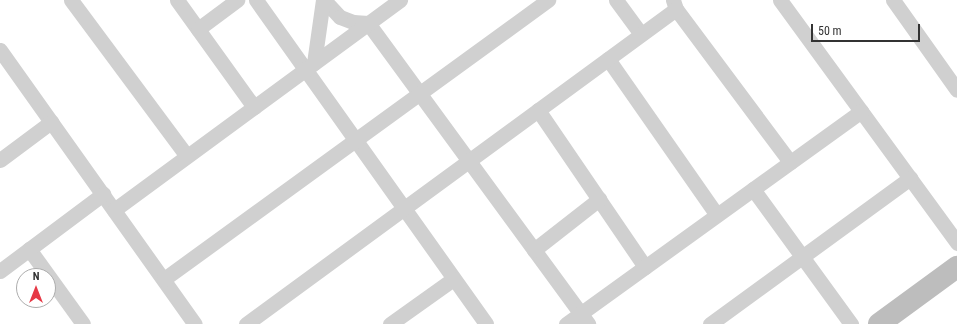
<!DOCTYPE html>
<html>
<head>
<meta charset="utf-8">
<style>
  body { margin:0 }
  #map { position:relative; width:957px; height:324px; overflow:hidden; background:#fff; font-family:"Roboto Condensed",sans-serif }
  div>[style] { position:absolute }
  .street>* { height:15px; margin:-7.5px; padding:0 7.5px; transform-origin:7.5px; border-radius:7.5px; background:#d0d0d0 }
  .secondary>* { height:22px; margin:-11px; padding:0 11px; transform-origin:11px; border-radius:11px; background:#bdbdbd }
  span { translate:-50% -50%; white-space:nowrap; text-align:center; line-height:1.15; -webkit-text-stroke:4px #fff; paint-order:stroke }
  .north { position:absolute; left:16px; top:268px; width:40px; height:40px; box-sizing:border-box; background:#fff; border:1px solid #adadad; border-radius:50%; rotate:0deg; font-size:11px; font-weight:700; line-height:16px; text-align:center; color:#333 }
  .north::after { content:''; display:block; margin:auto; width:14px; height:18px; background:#e63946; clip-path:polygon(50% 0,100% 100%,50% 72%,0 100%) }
  .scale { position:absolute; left:811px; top:24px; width:109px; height:18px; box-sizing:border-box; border:2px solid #333; border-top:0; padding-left:5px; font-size:12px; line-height:14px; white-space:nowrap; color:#333; -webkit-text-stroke:3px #fff; paint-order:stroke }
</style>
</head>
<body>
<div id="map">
  <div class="street">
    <div style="left:71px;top:0;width:194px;rotate:53.4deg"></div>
    <div style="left:177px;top:0;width:132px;rotate:54.3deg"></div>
    <div style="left:256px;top:0;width:397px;rotate:54.6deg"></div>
    <div style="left:324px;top:0;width:23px;rotate:47deg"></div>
    <div style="left:340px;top:17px;width:14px;rotate:21deg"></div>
    <div style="left:353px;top:22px;width:15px;rotate:4deg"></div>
    <div style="left:368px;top:23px;width:373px;rotate:53.8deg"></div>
    <div style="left:616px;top:0;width:42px;rotate:53.7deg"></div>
    <div style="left:673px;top:0;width:9px;rotate:72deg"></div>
    <div style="left:676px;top:9px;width:191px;rotate:53.3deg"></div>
    <div style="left:780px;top:0;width:301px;rotate:53.9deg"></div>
    <div style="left:893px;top:0;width:110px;rotate:54.6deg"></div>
    <div style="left:198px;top:29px;width:49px;rotate:-36.6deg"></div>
    <div style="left:0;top:50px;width:336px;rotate:54.6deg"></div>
    <div style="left:608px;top:59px;width:190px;rotate:55.1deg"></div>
    <div style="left:314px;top:63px;width:64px;rotate:-81.9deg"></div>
    <div style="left:538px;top:110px;width:190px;rotate:55.7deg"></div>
    <div style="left:0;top:160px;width:64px;rotate:-36.7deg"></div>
    <div style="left:753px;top:189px;width:167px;rotate:54deg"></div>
    <div style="left:114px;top:210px;width:355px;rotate:-36.3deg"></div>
    <div style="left:29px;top:249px;width:92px;rotate:54.2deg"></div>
    <div style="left:534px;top:250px;width:83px;rotate:-38.1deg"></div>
    <div style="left:0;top:271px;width:129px;rotate:-36.8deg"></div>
    <div style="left:164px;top:279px;width:475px;rotate:-36deg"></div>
    <div style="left:246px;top:324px;width:533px;rotate:-36.22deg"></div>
    <div style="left:390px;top:324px;width:77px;rotate:-35.5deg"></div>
    <div style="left:566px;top:324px;width:364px;rotate:-35.8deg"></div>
    <div style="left:710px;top:324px;width:248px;rotate:-36.1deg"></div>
  </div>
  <div class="secondary">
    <div style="left:879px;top:324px;width:97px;rotate:-36.2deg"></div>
  </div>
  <div class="north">N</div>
  <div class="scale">50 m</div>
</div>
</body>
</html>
